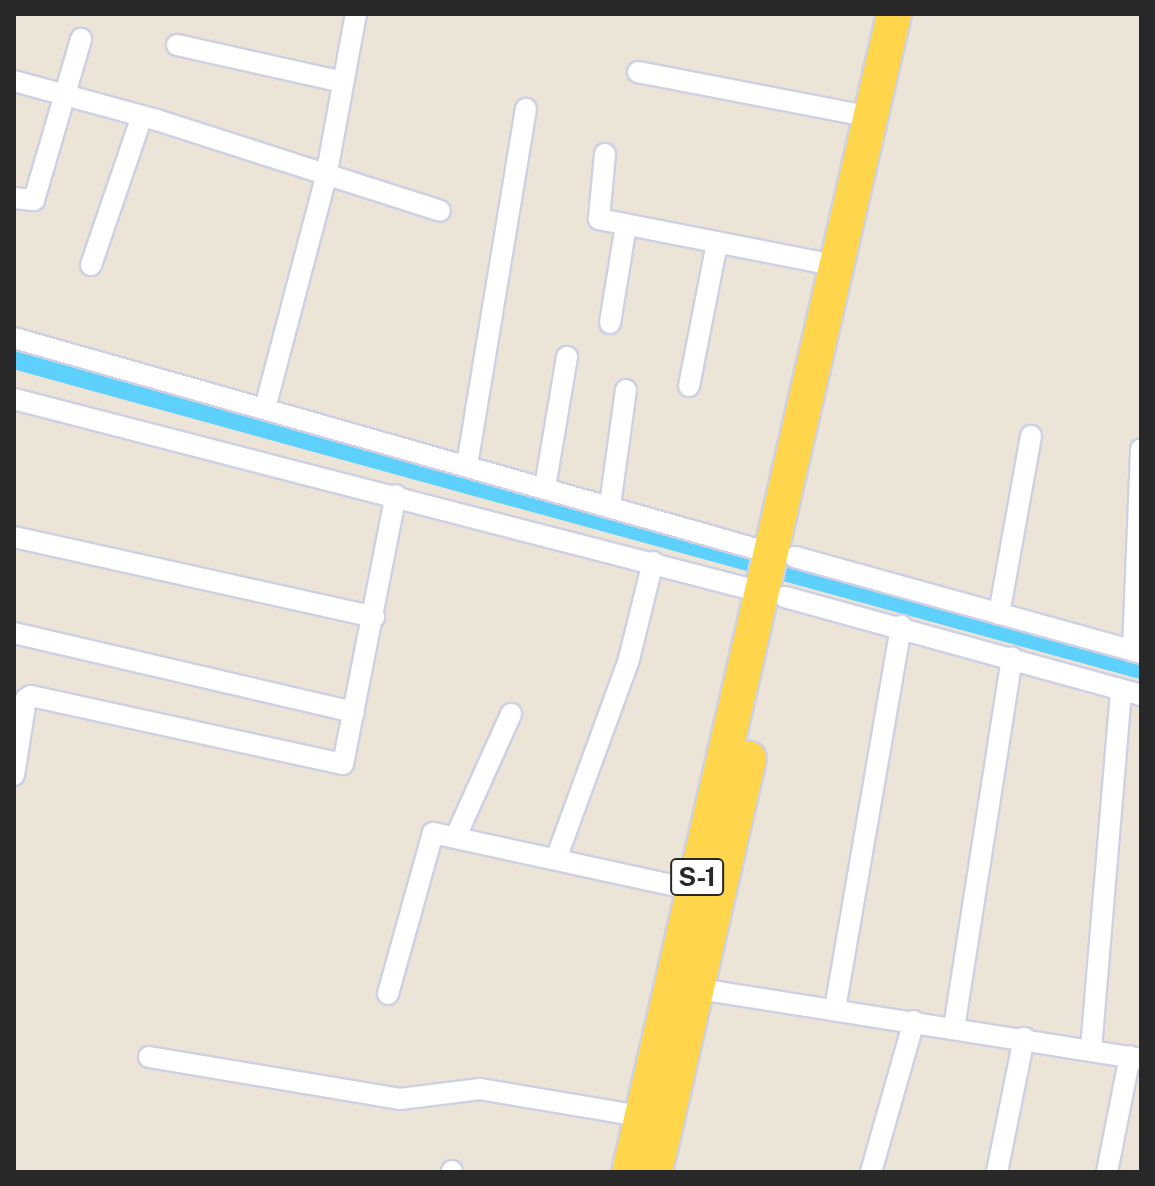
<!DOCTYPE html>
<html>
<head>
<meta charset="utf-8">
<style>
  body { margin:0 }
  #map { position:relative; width:1155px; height:1186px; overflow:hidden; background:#ede4d8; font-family:"Public Sans",sans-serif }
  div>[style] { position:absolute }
  .canal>* { height:24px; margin:-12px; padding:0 12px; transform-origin:12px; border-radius:12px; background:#5ed0fc }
  .roads { filter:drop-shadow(2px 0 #cdd1e3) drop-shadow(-2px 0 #cdd1e3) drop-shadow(0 2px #cdd1e3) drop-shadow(0 -2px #cdd1e3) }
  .minor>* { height:20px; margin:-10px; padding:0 10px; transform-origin:10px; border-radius:10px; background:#fff }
  .primary>* { height:34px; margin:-17px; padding:0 17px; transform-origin:17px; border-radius:17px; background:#ffd64b }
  span { translate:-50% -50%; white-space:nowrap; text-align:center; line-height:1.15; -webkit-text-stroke:6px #fff; paint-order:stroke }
  .shield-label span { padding:2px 6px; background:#fff; border:2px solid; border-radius:6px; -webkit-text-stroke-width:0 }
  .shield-label { font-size:26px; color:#282828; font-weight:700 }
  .frame { position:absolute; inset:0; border:16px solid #282828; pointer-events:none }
</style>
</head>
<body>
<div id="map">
  <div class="canal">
    <div style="left:14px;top:357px;width:1169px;rotate:15.38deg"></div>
  </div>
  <div class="roads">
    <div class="minor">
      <div style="left:177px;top:45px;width:169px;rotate:12.6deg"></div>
      <div style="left:638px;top:72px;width:237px;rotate:10.9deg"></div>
      <div style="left:14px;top:81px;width:148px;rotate:15.3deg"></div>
      <div style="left:157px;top:120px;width:297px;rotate:17.8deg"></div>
      <div style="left:605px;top:154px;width:65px;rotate:95.3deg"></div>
      <div style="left:599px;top:219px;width:244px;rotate:11.1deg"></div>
      <div style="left:14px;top:198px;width:20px;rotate:6deg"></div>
      <div style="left:34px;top:200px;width:168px;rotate:-73.7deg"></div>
      <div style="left:91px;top:265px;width:157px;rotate:-71.1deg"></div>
      <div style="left:610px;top:323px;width:99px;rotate:-80.7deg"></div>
      <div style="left:14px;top:338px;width:790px;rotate:15.87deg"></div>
      <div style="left:689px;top:386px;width:146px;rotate:-78.9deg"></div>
      <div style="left:14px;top:399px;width:776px;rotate:14.48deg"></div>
      <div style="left:265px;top:408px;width:239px;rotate:-75.2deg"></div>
      <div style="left:326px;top:177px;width:166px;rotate:-79.6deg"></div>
      <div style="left:467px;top:465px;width:361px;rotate:-80.6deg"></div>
      <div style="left:545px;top:487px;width:132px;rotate:-80.4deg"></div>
      <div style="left:610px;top:505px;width:116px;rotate:-82.1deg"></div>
      <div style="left:14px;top:537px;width:369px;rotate:12.5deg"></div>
      <div style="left:795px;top:557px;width:359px;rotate:15.5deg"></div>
      <div style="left:785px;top:597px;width:369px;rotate:15.4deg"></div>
      <div style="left:999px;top:614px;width:181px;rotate:-79.8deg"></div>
      <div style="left:14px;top:633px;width:349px;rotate:13.1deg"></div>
      <div style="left:1133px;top:651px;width:202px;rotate:-87.7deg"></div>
      <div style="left:14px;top:775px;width:77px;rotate:-81deg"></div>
      <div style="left:26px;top:699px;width:6px;rotate:-31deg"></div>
      <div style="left:31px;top:696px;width:319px;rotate:12.3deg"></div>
      <div style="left:343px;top:764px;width:274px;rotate:-78.9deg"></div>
      <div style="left:456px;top:836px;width:134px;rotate:-65.7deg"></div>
      <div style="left:556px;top:859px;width:213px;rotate:-69.9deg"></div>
      <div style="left:629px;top:659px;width:100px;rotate:-76.1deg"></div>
      <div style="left:699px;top:989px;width:448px;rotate:9deg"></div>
      <div style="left:388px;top:994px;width:167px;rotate:-74.4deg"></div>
      <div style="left:433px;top:833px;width:267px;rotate:12.3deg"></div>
      <div style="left:835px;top:1009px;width:389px;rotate:-80.2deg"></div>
      <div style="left:954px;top:1028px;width:375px;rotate:-81.1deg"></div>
      <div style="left:1091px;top:1049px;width:360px;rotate:-85.2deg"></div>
      <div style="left:149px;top:1057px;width:254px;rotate:9.5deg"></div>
      <div style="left:400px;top:1099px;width:81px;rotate:-7.1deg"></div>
      <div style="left:480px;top:1089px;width:162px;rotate:9.6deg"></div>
      <div style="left:452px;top:1172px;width:1px;rotate:-90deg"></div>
      <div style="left:871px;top:1172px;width:157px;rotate:-74.1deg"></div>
      <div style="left:997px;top:1172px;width:137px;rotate:-78.6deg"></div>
      <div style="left:1107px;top:1172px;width:118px;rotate:-78.8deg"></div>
    </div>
    <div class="primary">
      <div style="left:629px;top:1172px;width:1188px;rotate:-77.11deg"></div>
      <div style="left:655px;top:1172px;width:424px;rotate:-77.2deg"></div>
    </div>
  </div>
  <div class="shield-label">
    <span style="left:697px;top:877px">S-1</span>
  </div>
  <div class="frame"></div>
</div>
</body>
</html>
